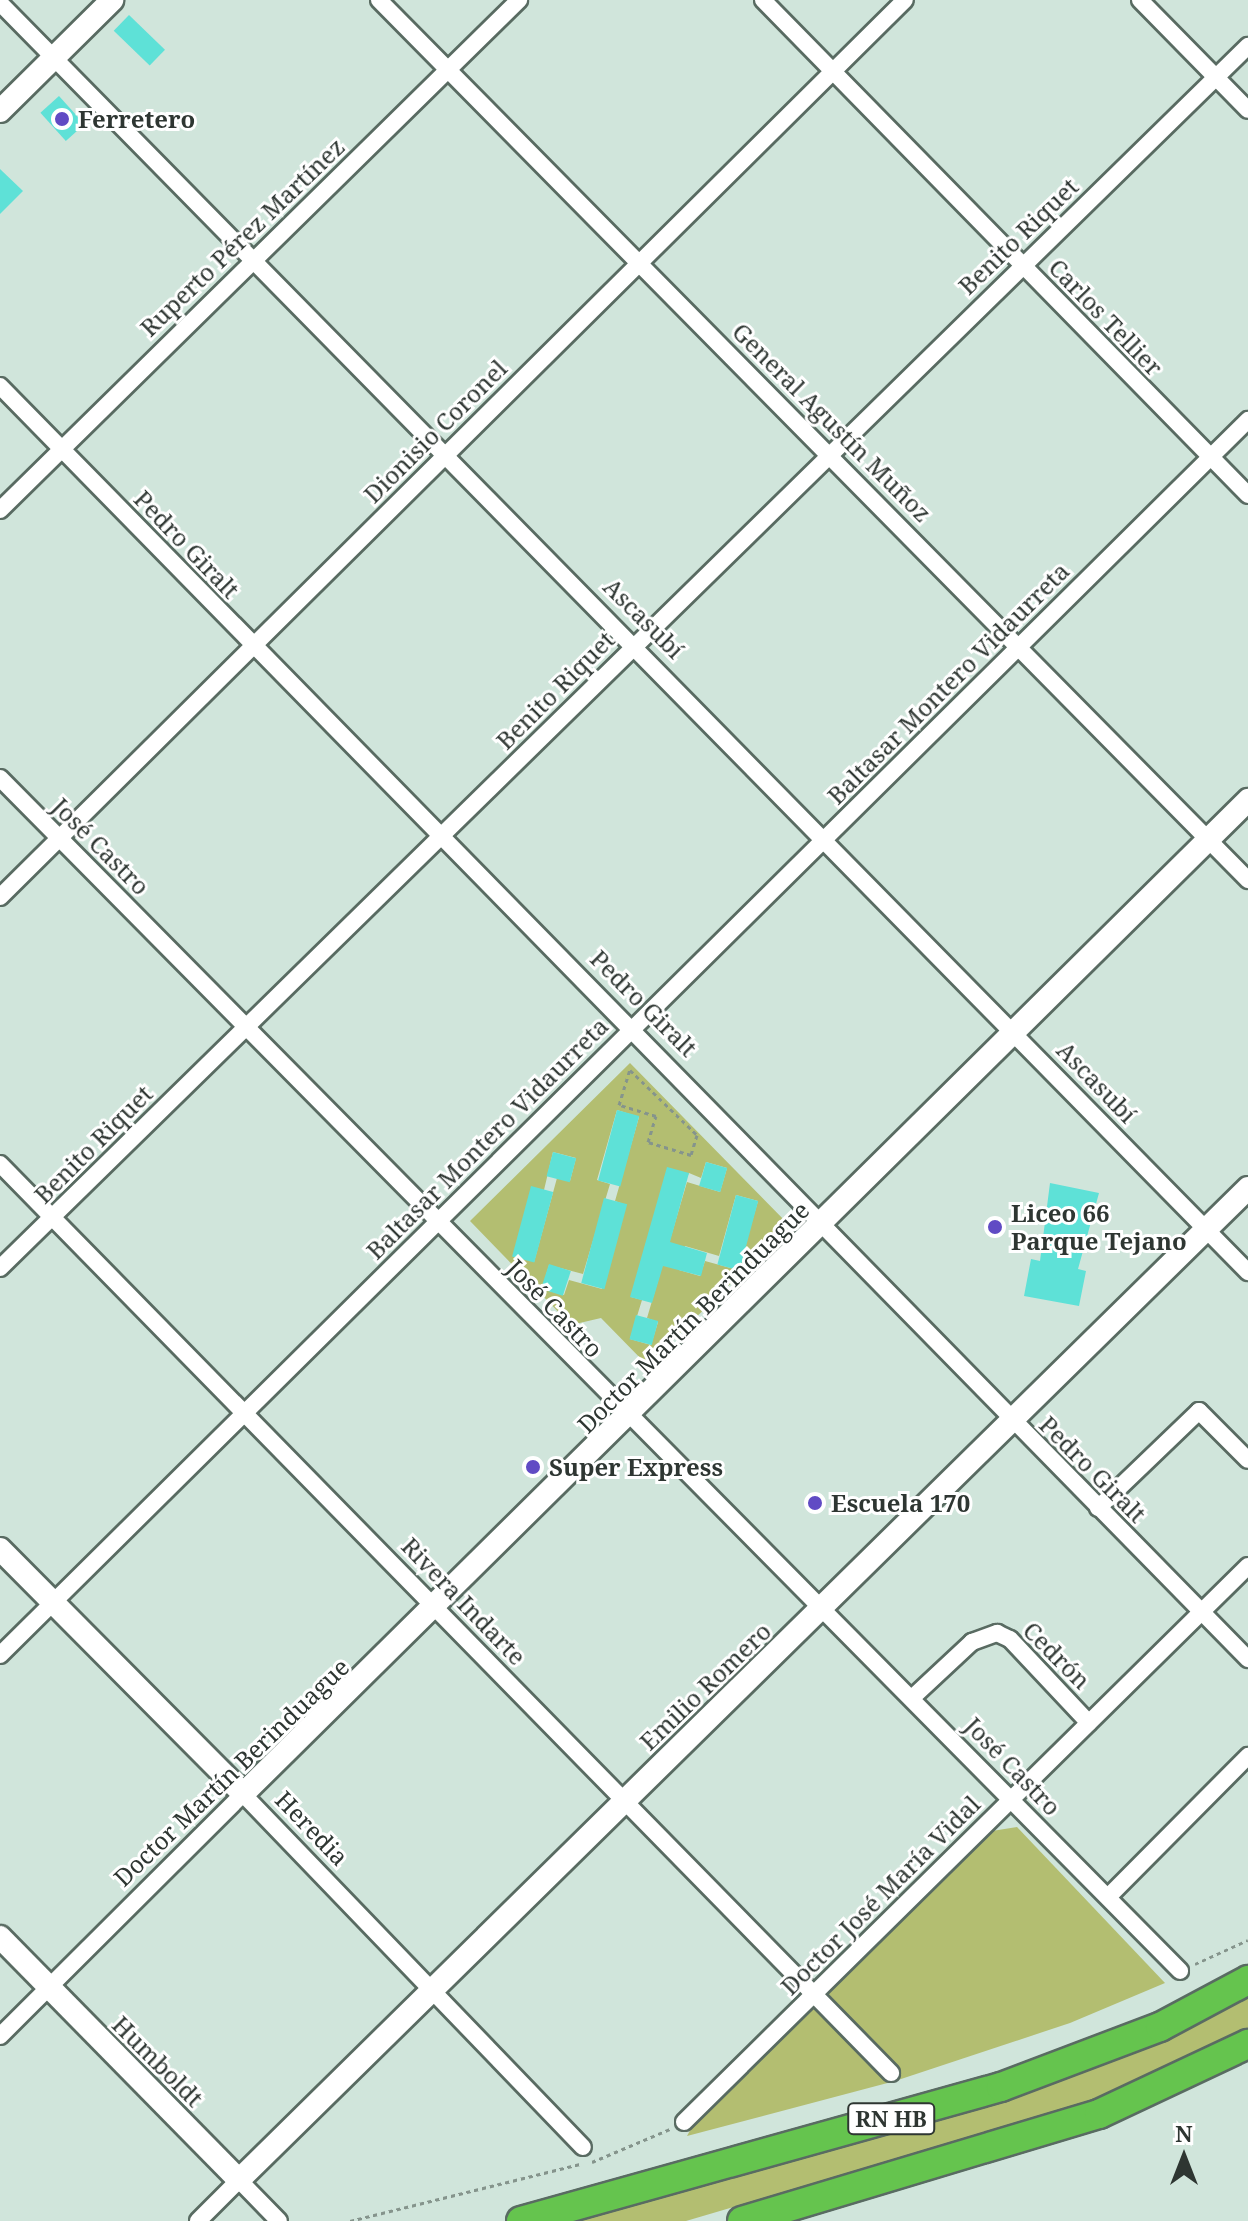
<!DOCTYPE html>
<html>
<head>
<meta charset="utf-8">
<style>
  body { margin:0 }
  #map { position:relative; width:1248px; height:2221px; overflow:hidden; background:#d0e5db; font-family:"Noto Serif",serif }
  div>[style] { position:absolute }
  .green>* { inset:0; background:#b3be71 }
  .building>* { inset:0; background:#5ee1d7; transform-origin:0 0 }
  .path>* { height:3px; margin-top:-1.5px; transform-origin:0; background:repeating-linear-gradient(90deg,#85948c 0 4px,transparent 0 8px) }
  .roads { filter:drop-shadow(2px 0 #596b62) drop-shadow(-2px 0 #596b62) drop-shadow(0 2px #596b62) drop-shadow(0 -2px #596b62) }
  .street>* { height:16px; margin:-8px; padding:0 8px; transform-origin:8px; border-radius:8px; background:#fff }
  .secondary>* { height:22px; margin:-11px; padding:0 11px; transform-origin:11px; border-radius:11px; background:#fff }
  .highway>* { height:28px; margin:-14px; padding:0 14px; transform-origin:14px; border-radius:14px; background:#65c44e }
  .dots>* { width:22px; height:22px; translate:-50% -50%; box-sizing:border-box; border:4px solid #fff; border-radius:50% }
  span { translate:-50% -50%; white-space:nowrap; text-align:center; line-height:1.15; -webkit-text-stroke:6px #fff; paint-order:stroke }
  .shield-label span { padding:2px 6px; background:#fff; border:2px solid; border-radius:6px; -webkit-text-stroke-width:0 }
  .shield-label { font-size:22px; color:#2e3632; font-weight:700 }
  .poi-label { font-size:24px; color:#2e3632; font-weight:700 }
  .left { translate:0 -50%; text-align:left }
  .street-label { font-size:24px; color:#2e3632 }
  .north { position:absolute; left:1144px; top:2117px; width:80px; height:80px; -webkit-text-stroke:6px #fff; paint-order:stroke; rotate:0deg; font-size:22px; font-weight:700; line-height:32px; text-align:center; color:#2e3632 }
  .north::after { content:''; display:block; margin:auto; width:28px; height:36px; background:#2e3632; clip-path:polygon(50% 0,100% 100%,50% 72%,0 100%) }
</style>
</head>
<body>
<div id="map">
  <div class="green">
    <div style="clip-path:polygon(evenodd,630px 1063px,790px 1226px,647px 1365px,601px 1318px,571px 1325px,470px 1221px,630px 1063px,617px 1110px,639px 1117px,615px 1201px,626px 1205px,602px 1289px,569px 1280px,564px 1295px,542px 1289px,549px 1265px,583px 1274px,610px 1184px,597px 1180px,617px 1110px,630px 1063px,553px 1152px,576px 1158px,570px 1181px,557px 1178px,534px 1262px,531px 1187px,544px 1190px,553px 1152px,630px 1063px,706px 1162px,727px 1168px,720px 1192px,687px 1182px,647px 1318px,658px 1322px,651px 1345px,630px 1339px,642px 1300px,631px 1297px,689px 1173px,701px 1178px,706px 1162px,630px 1063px,736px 1195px,758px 1201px,738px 1270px,705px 1261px,700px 1276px,679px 1270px,685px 1246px,719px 1256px,736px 1195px)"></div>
    <div style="clip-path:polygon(1017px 1827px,1165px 1983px,1070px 2023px,895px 2081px,687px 2136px,698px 2116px,992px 1831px)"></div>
    <div style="clip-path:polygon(1248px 1995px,1248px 2028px,1081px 2105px,686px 2221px,579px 2221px,1020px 2096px,1139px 2049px)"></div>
  </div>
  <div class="building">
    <div style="left:129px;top:15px;width:50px;height:22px;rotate:44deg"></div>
    <div style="left:59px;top:96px;width:38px;height:25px;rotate:48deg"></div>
    <div style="clip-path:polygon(0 169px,23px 191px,0 214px)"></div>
    <div style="left:617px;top:1110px;width:23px;height:73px;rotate:15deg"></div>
    <div style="left:553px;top:1152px;width:24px;height:25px;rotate:15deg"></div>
    <div style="left:706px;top:1162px;width:22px;height:25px;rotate:16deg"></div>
    <div style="clip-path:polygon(667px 1167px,689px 1173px,670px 1242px,707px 1253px,701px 1276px,663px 1266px,652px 1303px,630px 1297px)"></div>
    <div style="clip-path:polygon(1050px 1183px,1099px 1193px,1078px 1269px,1086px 1271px,1079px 1306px,1024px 1296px,1031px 1259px,1040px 1261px)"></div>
    <div style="left:531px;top:1186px;width:23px;height:73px;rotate:15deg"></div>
    <div style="left:736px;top:1195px;width:23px;height:72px;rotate:15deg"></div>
    <div style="left:604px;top:1198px;width:24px;height:88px;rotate:15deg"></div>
    <div style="left:549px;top:1264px;width:23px;height:26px;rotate:18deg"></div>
    <div style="left:636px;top:1315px;width:23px;height:25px;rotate:15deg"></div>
  </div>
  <div class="path">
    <div style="left:630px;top:1070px;width:93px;rotate:44.1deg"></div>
    <div style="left:697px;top:1135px;width:21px;rotate:107deg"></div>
    <div style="left:691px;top:1155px;width:45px;rotate:-163.2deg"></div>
    <div style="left:648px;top:1142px;width:27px;rotate:-73deg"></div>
    <div style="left:656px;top:1116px;width:39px;rotate:-163deg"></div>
    <div style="left:619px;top:1105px;width:37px;rotate:-73deg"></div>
    <div style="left:1195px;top:1964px;width:58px;rotate:-24.4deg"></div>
    <div style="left:592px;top:2162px;width:85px;rotate:-22.9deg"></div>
    <div style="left:350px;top:2221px;width:238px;rotate:-13.9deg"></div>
  </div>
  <div class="roads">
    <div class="street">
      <div style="left:379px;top:0;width:1237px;rotate:45.36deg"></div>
      <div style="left:763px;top:0;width:693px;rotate:45.58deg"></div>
      <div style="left:1140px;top:0;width:154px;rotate:45.5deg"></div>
      <div style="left:0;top:3px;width:1780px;rotate:45.48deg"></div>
      <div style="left:0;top:386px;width:1783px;rotate:45.57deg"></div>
      <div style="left:0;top:510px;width:728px;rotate:-44.5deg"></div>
      <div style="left:0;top:778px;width:1678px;rotate:45.31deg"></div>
      <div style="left:0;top:897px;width:1274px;rotate:-44.75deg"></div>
      <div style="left:0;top:1164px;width:1273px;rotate:45.57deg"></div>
      <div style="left:0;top:1268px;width:1747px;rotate:-44.4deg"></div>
      <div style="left:1098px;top:1508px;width:140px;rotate:-43.8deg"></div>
      <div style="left:1199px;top:1411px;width:69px;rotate:45deg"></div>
      <div style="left:0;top:1655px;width:1756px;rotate:-44.7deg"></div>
      <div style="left:913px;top:1697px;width:81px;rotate:-43deg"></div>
      <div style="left:972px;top:1642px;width:27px;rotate:-20deg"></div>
      <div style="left:997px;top:1633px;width:14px;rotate:25deg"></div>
      <div style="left:1010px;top:1639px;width:115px;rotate:46.8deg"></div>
      <div style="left:1108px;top:1897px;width:199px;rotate:-45.2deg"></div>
      <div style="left:0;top:2036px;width:343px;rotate:-44.9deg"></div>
      <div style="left:243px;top:1794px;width:490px;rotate:46.1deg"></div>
      <div style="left:684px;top:2122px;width:792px;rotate:-44.59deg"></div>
      <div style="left:198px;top:2221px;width:58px;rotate:-45deg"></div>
      <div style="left:239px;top:2180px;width:57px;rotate:45.7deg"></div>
    </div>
    <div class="secondary">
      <div style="left:0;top:111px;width:158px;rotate:-44.7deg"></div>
      <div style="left:0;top:1549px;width:345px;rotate:45.2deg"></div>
      <div style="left:243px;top:1794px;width:1414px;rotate:-44.68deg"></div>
      <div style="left:0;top:1937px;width:341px;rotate:45.5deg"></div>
      <div style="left:239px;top:2180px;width:1415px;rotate:-44.51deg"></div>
    </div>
    <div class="highway">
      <div style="left:521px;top:2221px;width:498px;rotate:-15.6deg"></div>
      <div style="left:1001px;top:2087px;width:170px;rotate:-20.7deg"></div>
      <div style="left:1160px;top:2027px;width:100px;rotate:-28.1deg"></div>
      <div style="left:742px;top:2221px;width:373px;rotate:-16.7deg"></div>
      <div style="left:1099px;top:2114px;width:165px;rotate:-25.2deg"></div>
    </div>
  </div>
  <div class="dots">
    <div style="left:62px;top:119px;background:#604bc4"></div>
    <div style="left:995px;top:1227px;background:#604bc4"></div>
    <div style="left:533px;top:1467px;background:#604bc4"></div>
    <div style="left:815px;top:1503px;background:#604bc4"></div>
  </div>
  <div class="shield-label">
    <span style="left:891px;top:2119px">RN HB</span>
  </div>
  <div class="poi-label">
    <span class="left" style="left:78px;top:119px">Ferretero</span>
    <span class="left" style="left:1011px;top:1227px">Liceo 66<br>Parque Tejano</span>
    <span class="left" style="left:549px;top:1467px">Super Express</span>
    <span class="left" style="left:831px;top:1503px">Escuela 170</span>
  </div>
  <div class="street-label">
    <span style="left:1018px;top:236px;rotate:-44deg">Benito Riquet</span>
    <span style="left:242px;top:237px;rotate:-44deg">Ruperto Pérez Martínez</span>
    <span style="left:1106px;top:317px;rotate:46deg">Carlos Tellier</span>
    <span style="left:832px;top:422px;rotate:45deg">General Agustín Muñoz</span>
    <span style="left:435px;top:431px;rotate:-45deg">Dionisio Coronel</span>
    <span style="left:187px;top:544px;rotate:46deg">Pedro Giralt</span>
    <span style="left:644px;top:618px;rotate:45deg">Ascasubí</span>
    <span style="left:948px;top:683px;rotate:-45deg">Baltasar Montero Vidaurreta</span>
    <span style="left:555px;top:690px;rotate:-45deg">Benito Riquet</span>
    <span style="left:101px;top:846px;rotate:45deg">José Castro</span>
    <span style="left:644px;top:1003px;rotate:45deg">Pedro Giralt</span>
    <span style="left:1097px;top:1082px;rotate:46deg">Ascasubí</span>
    <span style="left:487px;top:1138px;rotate:-45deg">Baltasar Montero Vidaurreta</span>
    <span style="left:93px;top:1144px;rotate:-45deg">Benito Riquet</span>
    <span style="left:555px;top:1308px;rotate:46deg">José Castro</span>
    <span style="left:693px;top:1317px;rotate:-45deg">Doctor Martín Berinduague</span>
    <span style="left:1093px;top:1469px;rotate:45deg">Pedro Giralt</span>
    <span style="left:464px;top:1601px;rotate:46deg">Rivera Indarte</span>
    <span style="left:1057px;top:1655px;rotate:45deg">Cedrón</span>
    <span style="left:705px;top:1686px;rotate:-44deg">Emilio Romero</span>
    <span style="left:1013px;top:1766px;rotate:46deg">José Castro</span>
    <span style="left:231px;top:1772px;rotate:-44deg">Doctor Martín Berinduague</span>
    <span style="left:312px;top:1828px;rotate:46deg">Heredia</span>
    <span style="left:880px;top:1895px;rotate:-45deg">Doctor José María Vidal</span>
    <span style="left:158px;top:2061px;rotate:45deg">Humboldt</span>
  </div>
  <div class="north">N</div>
</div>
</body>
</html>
